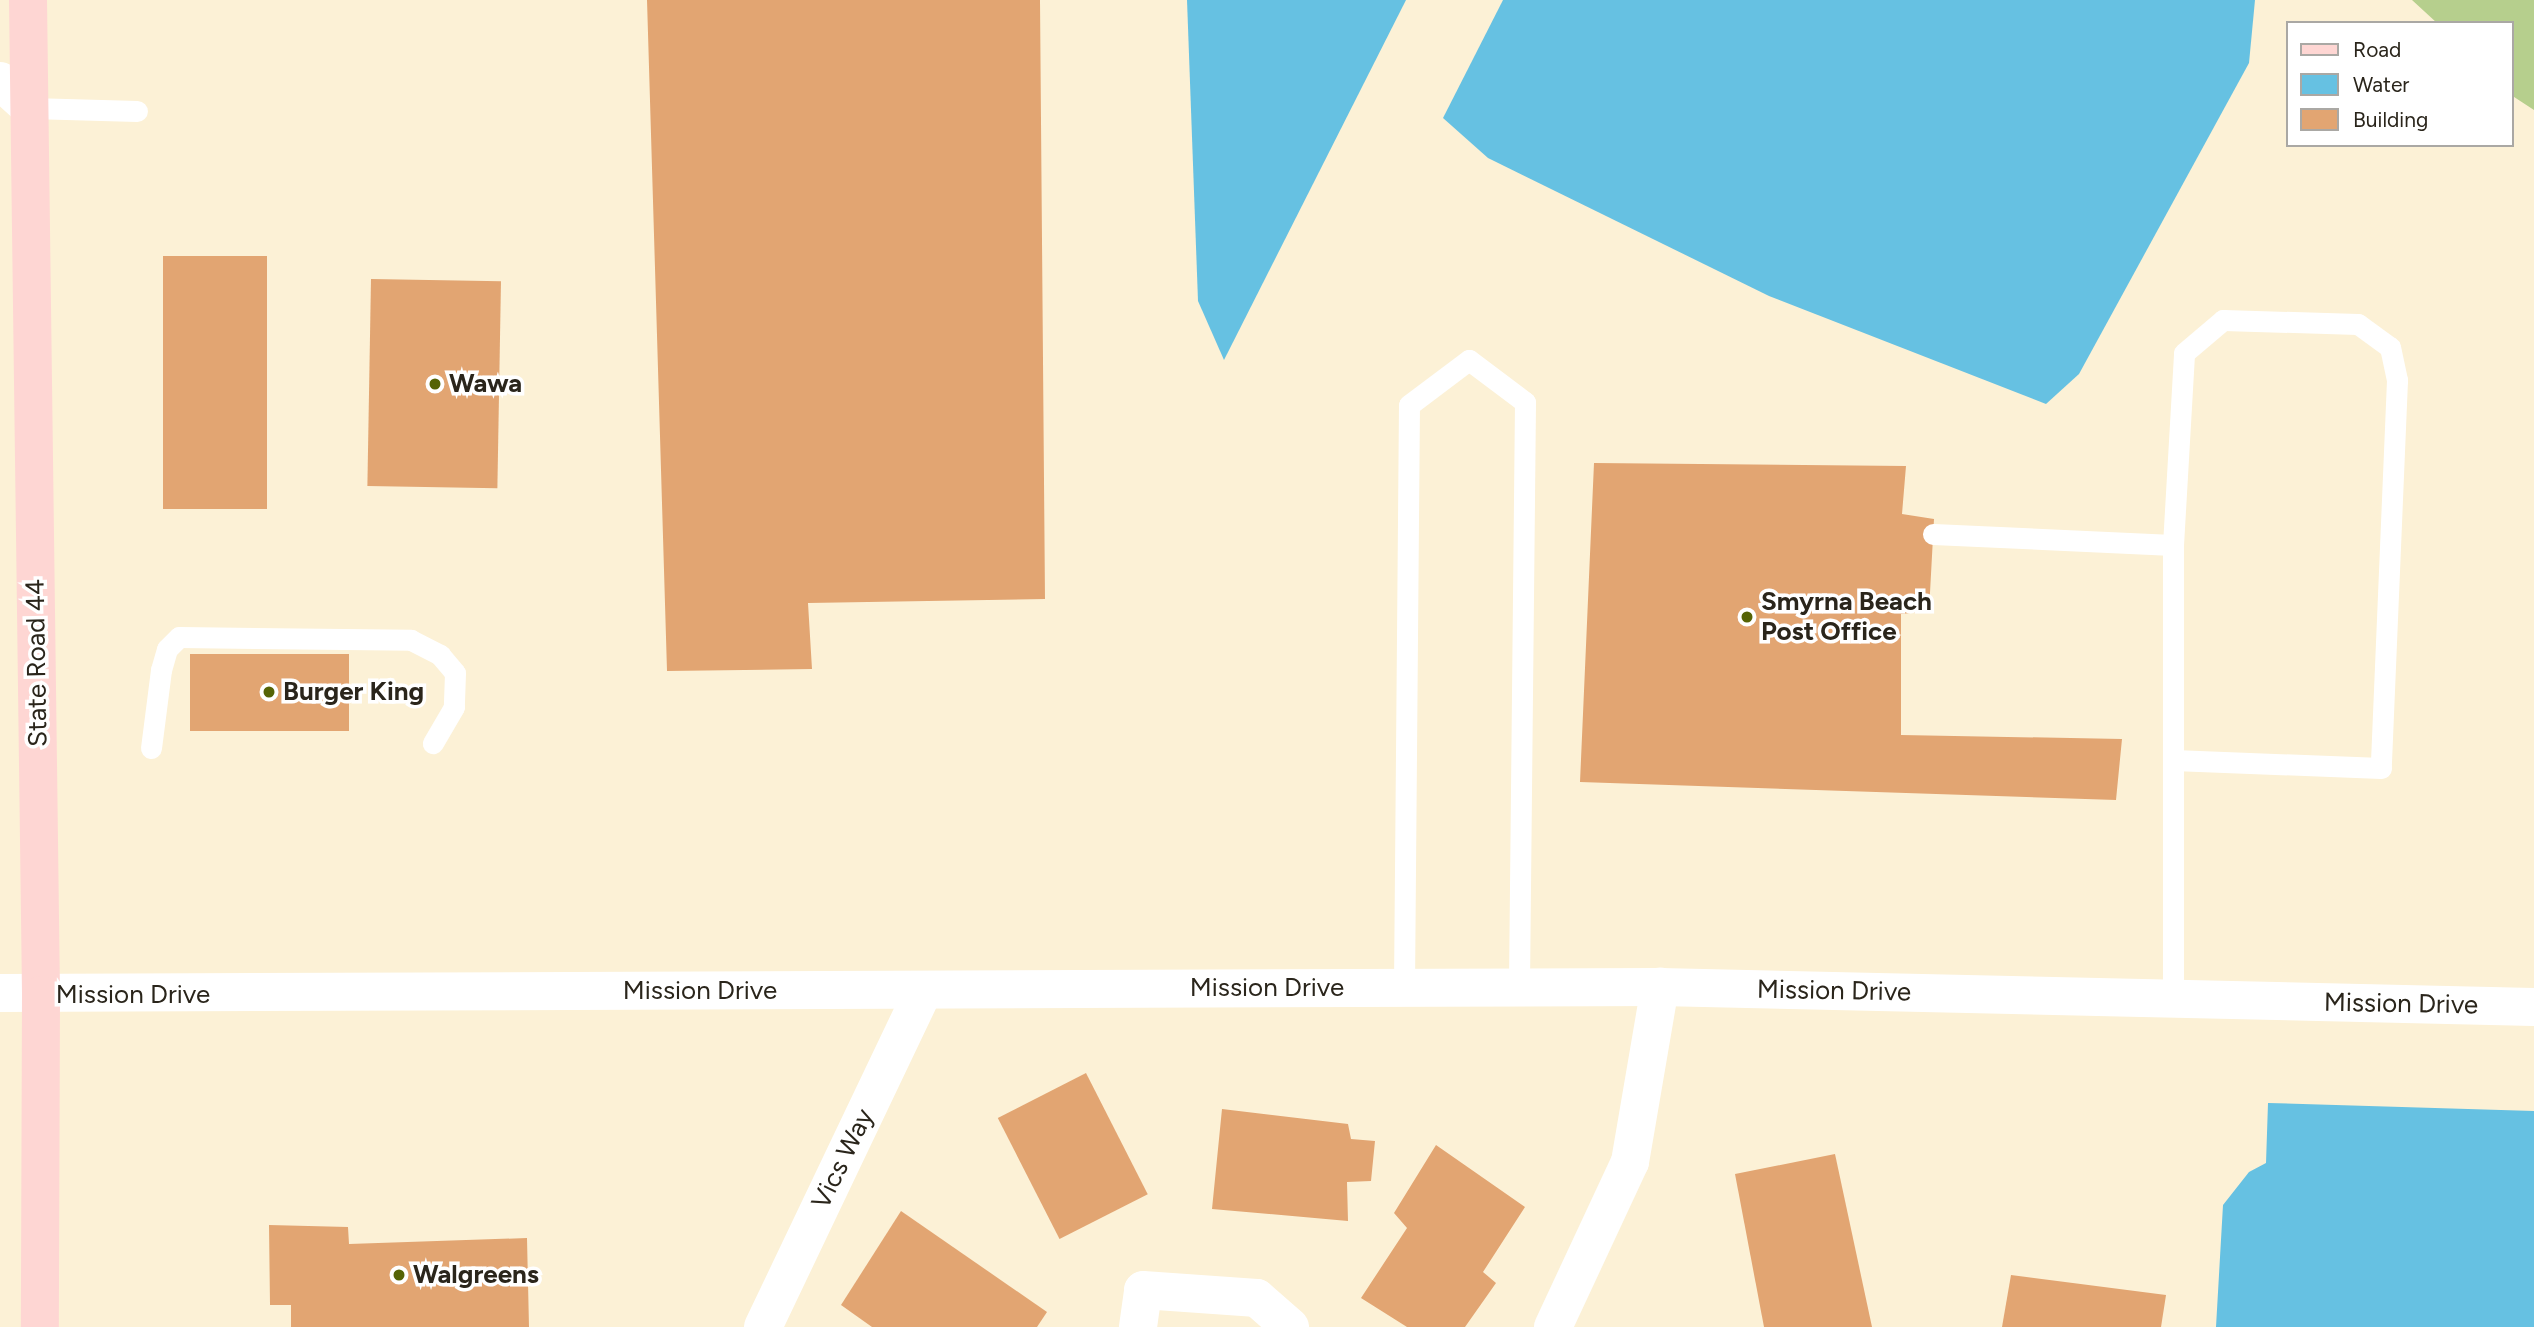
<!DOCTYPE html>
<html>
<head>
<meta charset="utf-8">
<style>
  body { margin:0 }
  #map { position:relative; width:2534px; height:1327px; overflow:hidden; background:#fcf1d6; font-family:Figtree,sans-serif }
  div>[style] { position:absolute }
  .green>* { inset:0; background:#b6cf8d }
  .water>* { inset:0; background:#66c1e2 }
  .building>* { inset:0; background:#e2a572; transform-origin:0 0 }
  .lane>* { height:21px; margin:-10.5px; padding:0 10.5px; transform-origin:10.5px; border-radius:10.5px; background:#fff }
  .street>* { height:38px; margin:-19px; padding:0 19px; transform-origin:19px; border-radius:19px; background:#fff }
  .secondary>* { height:38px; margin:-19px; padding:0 19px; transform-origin:19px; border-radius:19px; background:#fff }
  .primary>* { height:38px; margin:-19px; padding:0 19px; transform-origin:19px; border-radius:19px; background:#fed6d3 }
  .dots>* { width:19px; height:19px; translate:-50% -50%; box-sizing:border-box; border:4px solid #fff; border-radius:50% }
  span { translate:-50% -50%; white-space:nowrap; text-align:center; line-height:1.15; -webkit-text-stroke:7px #fff; paint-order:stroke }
  .poi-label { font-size:26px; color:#2a251b; font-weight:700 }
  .left { translate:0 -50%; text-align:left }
  .street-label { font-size:26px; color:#2a251b }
  .legend { position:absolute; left:2286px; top:21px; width:228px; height:126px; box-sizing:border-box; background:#fff; border:2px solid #aaa8a4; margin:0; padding:9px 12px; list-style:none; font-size:21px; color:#2a251b }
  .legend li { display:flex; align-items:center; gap:14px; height:35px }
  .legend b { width:35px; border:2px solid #aaa8a4 }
</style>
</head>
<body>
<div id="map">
  <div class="green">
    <div style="clip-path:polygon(2412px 0,2534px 0,2534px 110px,2511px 95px,2511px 23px,2437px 23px)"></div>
  </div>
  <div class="water">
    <div style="clip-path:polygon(1187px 0,1406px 0,1224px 360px,1198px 301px)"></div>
    <div style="clip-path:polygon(1503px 0,2255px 0,2249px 63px,2079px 374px,2046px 404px,1769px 296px,1488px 158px,1443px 118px)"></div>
    <div style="clip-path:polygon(2268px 1103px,2534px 1111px,2534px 1327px,2216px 1327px,2223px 1205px,2249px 1172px,2266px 1163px)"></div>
  </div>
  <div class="building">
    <div style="clip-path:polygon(647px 0,1040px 0,1045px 599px,808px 603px,812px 669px,667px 671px)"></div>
    <div style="left:267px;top:256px;width:253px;height:104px;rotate:90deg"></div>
    <div style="left:371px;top:279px;width:130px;height:207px;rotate:1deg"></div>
    <div style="clip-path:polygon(1594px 463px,1906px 466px,1902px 514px,1934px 519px,1929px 611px,1901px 614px,1901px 735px,2122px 739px,2116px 800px,1580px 782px)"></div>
    <div style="left:190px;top:654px;width:159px;height:77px"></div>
    <div style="left:1086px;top:1073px;width:136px;height:99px;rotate:63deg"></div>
    <div style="clip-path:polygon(1222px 1109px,1348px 1124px,1351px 1139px,1375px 1141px,1371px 1181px,1347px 1182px,1348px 1221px,1212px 1209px)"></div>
    <div style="clip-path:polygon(1436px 1145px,1525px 1207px,1483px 1272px,1496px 1283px,1465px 1327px,1407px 1327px,1361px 1298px,1407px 1228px,1394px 1213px)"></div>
    <div style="clip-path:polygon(1835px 1154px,1872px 1327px,1764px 1327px,1735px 1174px)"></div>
    <div style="clip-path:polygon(901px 1211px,1047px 1312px,1037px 1327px,872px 1327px,841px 1305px)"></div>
    <div style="clip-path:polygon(269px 1225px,348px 1227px,349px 1244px,527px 1238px,529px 1327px,291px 1327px,291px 1305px,270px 1305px)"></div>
    <div style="clip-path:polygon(2011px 1275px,2166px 1295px,2161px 1327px,2002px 1327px)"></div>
  </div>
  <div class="lane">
    <div style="left:30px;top:108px;width:107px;rotate:1.6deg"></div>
    <div style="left:1933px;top:534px;width:240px;rotate:2.6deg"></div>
    <div style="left:2173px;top:545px;width:454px;rotate:90deg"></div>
    <div style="left:2173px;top:545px;width:192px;rotate:-86.7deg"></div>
    <div style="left:2184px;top:353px;width:51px;rotate:-40.2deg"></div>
    <div style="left:2223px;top:320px;width:135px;rotate:1.7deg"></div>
    <div style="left:2358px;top:324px;width:39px;rotate:36deg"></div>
    <div style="left:2390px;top:347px;width:34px;rotate:78deg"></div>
    <div style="left:2397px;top:380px;width:388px;rotate:92.4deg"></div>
    <div style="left:2381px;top:768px;width:208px;rotate:-177.8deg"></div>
    <div style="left:151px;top:748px;width:79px;rotate:-82.7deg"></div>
    <div style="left:161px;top:670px;width:22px;rotate:-74deg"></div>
    <div style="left:167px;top:649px;width:17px;rotate:-45deg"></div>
    <div style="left:179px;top:637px;width:232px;rotate:0.7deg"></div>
    <div style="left:411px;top:640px;width:33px;rotate:27deg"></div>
    <div style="left:440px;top:655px;width:23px;rotate:50deg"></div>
    <div style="left:455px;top:673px;width:34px;rotate:92deg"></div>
    <div style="left:454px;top:707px;width:42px;rotate:120.3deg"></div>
    <div style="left:1404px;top:987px;width:582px;rotate:-89.51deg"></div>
    <div style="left:1409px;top:405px;width:75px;rotate:-36.9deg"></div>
    <div style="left:1469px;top:360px;width:70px;rotate:36.9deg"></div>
    <div style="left:1525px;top:402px;width:585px;rotate:90.59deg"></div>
  </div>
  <div class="street">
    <div style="left:763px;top:1327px;width:373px;rotate:-64.5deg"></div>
    <div style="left:1138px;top:1327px;width:37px;rotate:-82deg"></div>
    <div style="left:1143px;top:1290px;width:114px;rotate:4deg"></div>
    <div style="left:1257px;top:1298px;width:44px;rotate:41.3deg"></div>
    <div style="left:1553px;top:1327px;width:182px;rotate:-65deg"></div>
    <div style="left:1630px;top:1162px;width:178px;rotate:-80.3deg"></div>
  </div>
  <div class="secondary">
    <div style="left:0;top:81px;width:40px;rotate:42deg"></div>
    <div style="left:0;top:993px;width:1660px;rotate:-0.21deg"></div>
    <div style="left:1660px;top:987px;width:874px;rotate:1.31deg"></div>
  </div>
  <div class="primary">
    <div style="left:28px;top:0;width:995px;rotate:89.25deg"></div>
    <div style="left:41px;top:995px;width:332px;rotate:90.2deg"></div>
  </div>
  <div class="dots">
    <div style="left:435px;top:384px;background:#556305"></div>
    <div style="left:1747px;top:617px;background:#556305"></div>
    <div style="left:269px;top:692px;background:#556305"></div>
    <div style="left:399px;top:1275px;background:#556305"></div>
  </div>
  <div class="poi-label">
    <span class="left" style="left:449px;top:384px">Wawa</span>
    <span class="left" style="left:1761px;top:617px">Smyrna Beach<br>Post Office</span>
    <span class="left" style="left:283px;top:692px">Burger King</span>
    <span class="left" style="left:413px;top:1275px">Walgreens</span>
  </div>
  <div class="street-label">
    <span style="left:37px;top:663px;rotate:-91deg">State Road 44</span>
    <span style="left:1267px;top:988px">Mission Drive</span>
    <span style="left:700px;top:991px">Mission Drive</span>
    <span style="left:1834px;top:991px;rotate:1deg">Mission Drive</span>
    <span style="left:133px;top:995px">Mission Drive</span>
    <span style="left:2401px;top:1004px;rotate:1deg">Mission Drive</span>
    <span style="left:843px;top:1159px;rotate:-64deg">Vics Way</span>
  </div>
  <ul class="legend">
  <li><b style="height:9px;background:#fed6d3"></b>Road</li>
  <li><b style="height:19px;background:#66c1e2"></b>Water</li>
  <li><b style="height:19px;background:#e2a572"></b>Building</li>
  </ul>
</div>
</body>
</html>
